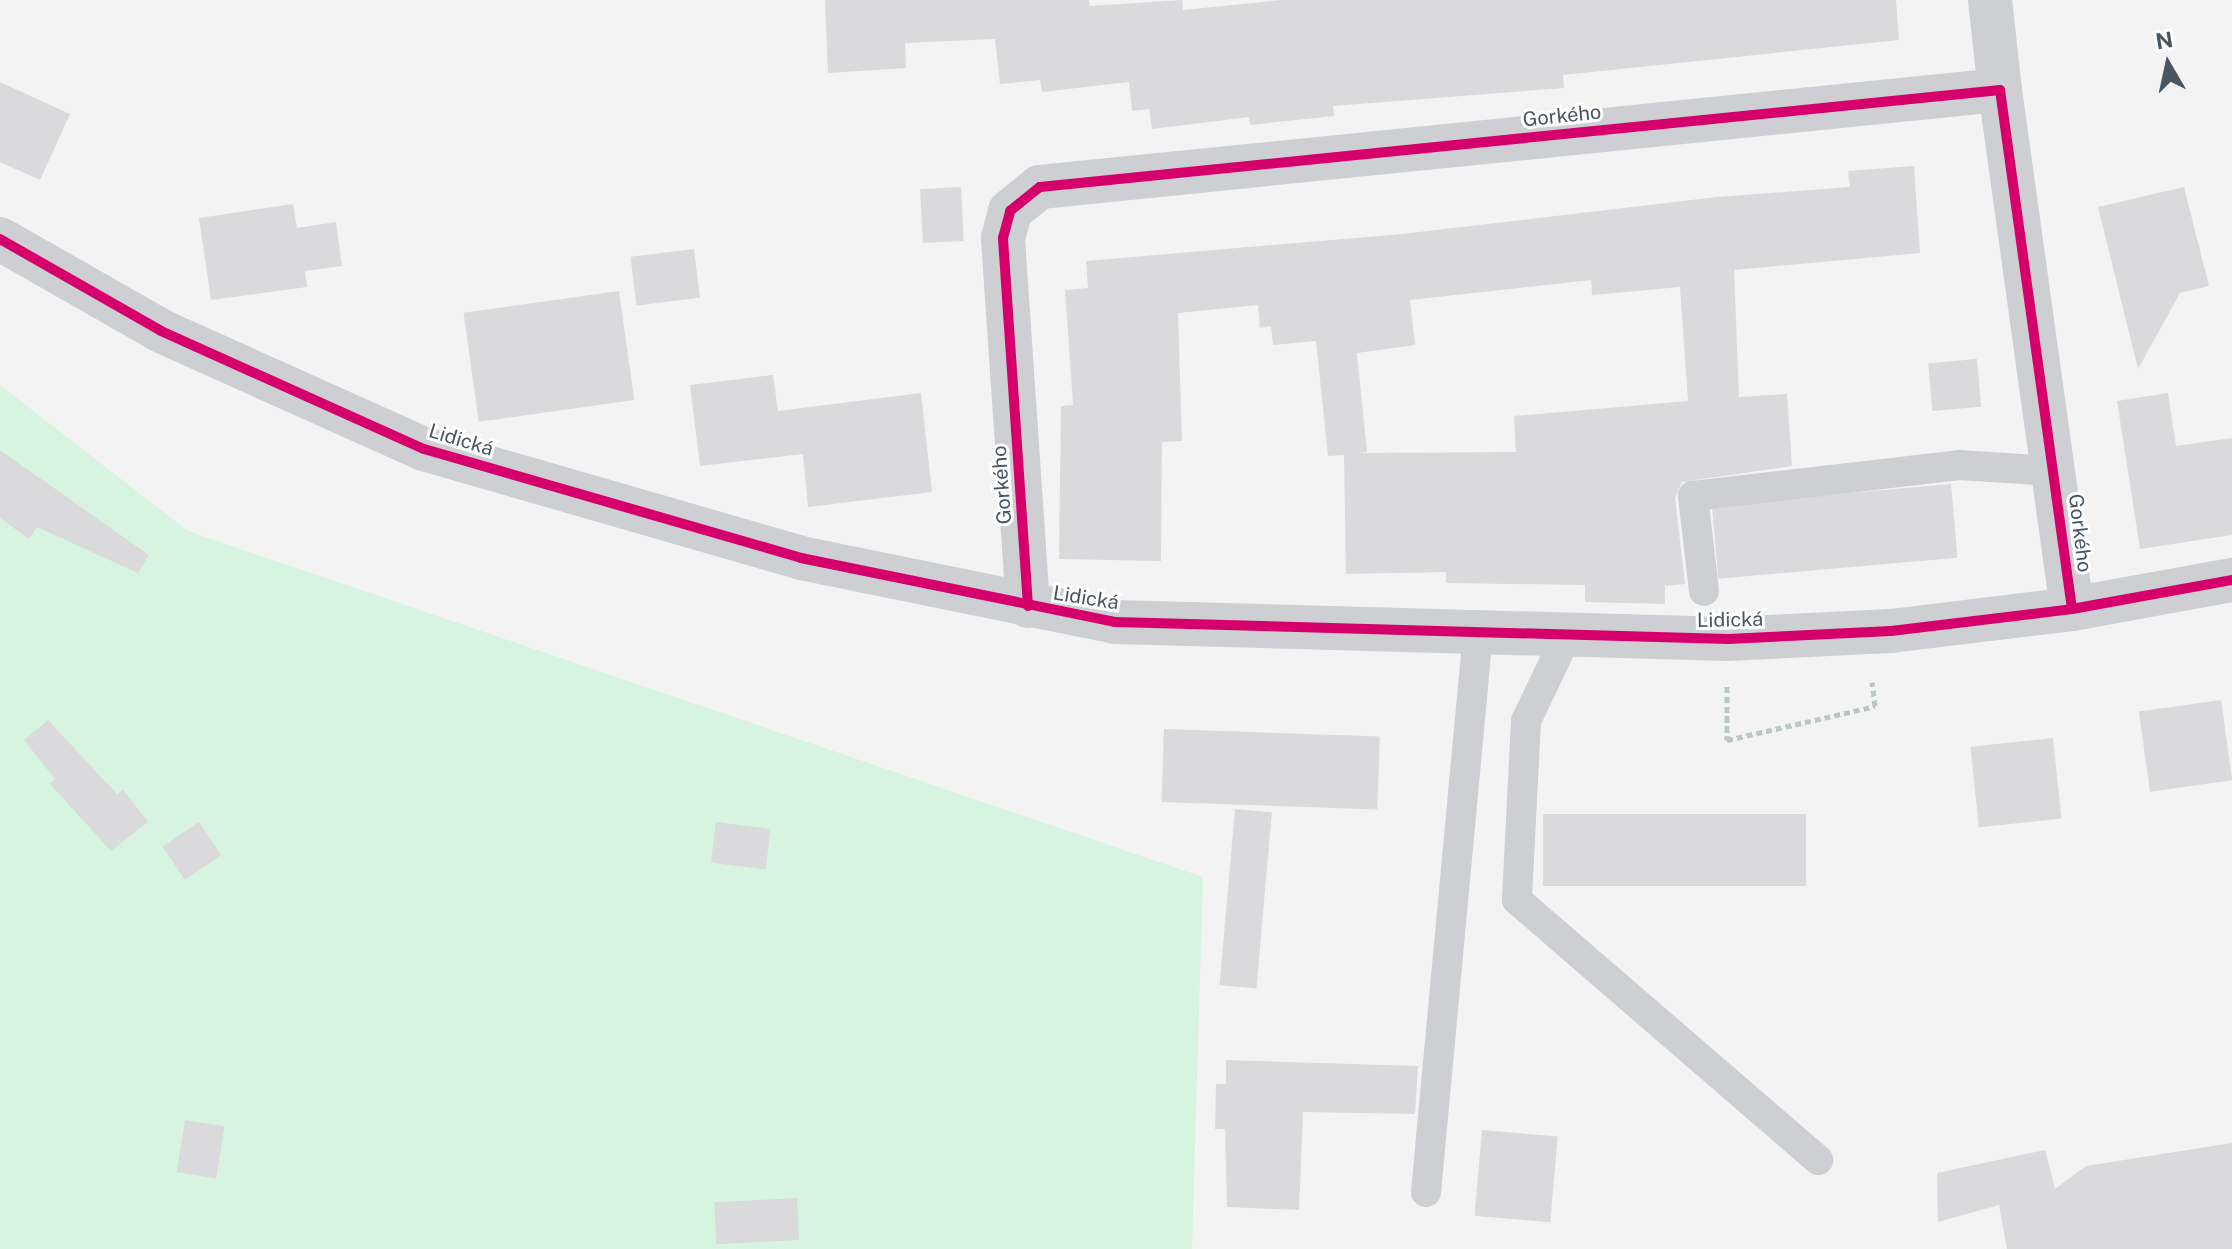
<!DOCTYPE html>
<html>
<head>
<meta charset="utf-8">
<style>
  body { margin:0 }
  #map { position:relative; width:2232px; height:1249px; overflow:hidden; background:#f4f3f3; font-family:"Public Sans",sans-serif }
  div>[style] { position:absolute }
  .green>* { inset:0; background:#d7f4e1 }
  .building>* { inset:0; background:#dadadc; transform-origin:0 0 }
  .path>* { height:5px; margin-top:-2.5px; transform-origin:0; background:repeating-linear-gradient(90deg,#bac8c3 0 6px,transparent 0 10px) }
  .service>* { height:30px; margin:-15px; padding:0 15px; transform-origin:15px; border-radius:15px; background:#cdcfd2 }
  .minor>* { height:44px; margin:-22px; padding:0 22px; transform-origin:22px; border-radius:22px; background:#cdcfd2 }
  .cycleway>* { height:10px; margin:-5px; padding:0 5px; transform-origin:5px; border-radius:5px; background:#d6006c }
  span { translate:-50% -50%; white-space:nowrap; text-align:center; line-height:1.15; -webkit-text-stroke:6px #fff; paint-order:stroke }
  .street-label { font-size:20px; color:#485662 }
  .north { position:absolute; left:2128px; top:24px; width:80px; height:80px; -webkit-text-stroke:6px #fff; paint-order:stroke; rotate:351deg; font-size:22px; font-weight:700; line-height:32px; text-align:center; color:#485662 }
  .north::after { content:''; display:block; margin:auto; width:28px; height:36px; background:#485662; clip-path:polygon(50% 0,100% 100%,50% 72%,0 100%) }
</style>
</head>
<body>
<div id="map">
  <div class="green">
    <div style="clip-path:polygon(0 385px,188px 531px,1203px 877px,1192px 1249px,0 1249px)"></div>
  </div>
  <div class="building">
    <div style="clip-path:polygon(825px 0,1089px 0,1090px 6px,1182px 0,1183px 10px,1281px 0,1896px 0,1899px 40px,1563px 75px,1564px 88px,1333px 106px,1334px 116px,1250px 125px,1249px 117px,1152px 129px,1149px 109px,1132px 111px,1129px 82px,1042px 92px,1040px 80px,1000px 84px,995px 39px,905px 43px,906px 68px,828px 73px)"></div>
    <div style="clip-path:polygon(0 82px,70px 114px,40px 180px,0 162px)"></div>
    <div style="clip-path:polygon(evenodd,1914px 166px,1920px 253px,1734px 270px,1739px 397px,1787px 394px,1792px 466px,1682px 482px,1675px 498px,1685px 584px,1665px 586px,1665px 604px,1585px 602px,1585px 585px,1446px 583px,1446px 572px,1346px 574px,1344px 455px,1328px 456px,1316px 341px,1273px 345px,1271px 326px,1260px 328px,1258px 305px,1178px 313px,1182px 441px,1162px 442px,1161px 561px,1059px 559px,1061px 406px,1073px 405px,1065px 290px,1088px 288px,1086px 261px,1402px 234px,1717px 197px,1850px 187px,1848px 171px,1914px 166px,1591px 280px,1592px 295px,1680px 287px,1688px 401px,1514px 416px,1516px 452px,1359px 453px,1367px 452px,1357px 353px,1415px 345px,1410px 300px,1591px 280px)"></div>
    <div style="left:961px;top:187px;width:54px;height:41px;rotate:87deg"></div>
    <div style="clip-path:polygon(2184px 187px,2209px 286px,2180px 293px,2138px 369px,2098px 207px)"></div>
    <div style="clip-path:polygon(293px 204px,297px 228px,336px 222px,342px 266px,305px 271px,307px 287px,211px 300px,199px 218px)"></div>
    <div style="left:694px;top:249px;width:49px;height:64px;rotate:83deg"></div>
    <div style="left:619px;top:291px;width:110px;height:157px;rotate:82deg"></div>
    <div style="left:1977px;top:359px;width:48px;height:49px;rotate:85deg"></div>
    <div style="clip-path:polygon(773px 375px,778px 411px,921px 393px,932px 492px,808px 507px,803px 454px,700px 466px,690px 385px)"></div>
    <div style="clip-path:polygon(2168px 393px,2176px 446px,2232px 438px,2232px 535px,2140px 549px,2117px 401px)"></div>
    <div style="clip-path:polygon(0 450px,149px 555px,138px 573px,37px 527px,29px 539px,0 518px)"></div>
    <div style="left:1951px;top:484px;width:74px;height:240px;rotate:85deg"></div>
    <div style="left:2221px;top:700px;width:81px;height:83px;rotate:82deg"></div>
    <div style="clip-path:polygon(48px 720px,117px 794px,123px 789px,148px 822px,111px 851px,50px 784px,55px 779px,24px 740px)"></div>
    <div style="left:1164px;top:729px;width:216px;height:73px;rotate:2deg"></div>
    <div style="left:2053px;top:738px;width:81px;height:83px;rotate:84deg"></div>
    <div style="left:1235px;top:809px;width:37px;height:177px;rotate:5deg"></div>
    <div style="left:1543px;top:814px;width:263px;height:72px"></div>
    <div style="left:199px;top:822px;width:40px;height:44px;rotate:56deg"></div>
    <div style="left:716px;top:822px;width:55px;height:41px;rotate:7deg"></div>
    <div style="clip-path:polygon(1226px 1060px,1418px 1066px,1415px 1114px,1303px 1112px,1299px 1210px,1227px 1207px,1225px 1129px,1215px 1129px,1216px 1084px,1226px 1084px)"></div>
    <div style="left:185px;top:1120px;width:40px;height:53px;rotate:9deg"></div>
    <div style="left:1482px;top:1130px;width:76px;height:86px;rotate:5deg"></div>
    <div style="clip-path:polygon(2232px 1143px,2232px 1249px,2007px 1249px,1999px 1205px,1938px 1222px,1937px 1173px,2045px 1150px,2055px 1189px,2086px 1166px)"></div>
    <div style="left:797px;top:1198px;width:42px;height:83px;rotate:87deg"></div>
  </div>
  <div class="path">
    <div style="left:1727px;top:686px;width:54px;rotate:90deg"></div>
    <div style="left:1727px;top:740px;width:152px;rotate:-12.9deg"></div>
    <div style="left:1875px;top:706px;width:24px;rotate:-97deg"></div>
  </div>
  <div class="service">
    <div style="left:1704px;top:591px;width:96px;rotate:-96.6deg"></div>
    <div style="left:1693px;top:496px;width:268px;rotate:-6.6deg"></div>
    <div style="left:1959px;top:465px;width:95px;rotate:3.6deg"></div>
    <div style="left:1567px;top:635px;width:95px;rotate:115.5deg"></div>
    <div style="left:1526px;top:721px;width:179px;rotate:92.9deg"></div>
    <div style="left:1517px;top:900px;width:398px;rotate:40.8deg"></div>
    <div style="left:1426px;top:1192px;width:562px;rotate:-84.69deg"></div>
  </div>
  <div class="minor">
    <div style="left:1990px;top:0;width:91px;rotate:83.7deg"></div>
    <div style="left:0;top:239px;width:185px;rotate:29.7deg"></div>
    <div style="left:161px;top:331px;width:288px;rotate:24.2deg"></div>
    <div style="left:424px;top:449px;width:392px;rotate:16.1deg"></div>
    <div style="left:801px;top:558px;width:320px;rotate:11.5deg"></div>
    <div style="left:1115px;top:622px;width:613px;rotate:1.59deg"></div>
    <div style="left:1728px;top:639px;width:163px;rotate:-2.8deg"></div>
    <div style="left:1891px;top:631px;width:182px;rotate:-6.9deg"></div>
    <div style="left:2072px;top:609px;width:163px;rotate:-10.3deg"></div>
    <div style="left:1028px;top:606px;width:369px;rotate:-93.9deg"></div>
    <div style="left:1003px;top:238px;width:28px;rotate:-75deg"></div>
    <div style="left:1010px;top:211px;width:38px;rotate:-39deg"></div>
    <div style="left:1040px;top:187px;width:965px;rotate:-5.77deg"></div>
    <div style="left:2000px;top:90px;width:524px;rotate:82.1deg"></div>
  </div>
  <div class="cycleway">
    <div style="left:0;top:239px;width:185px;rotate:29.7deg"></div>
    <div style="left:161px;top:331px;width:288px;rotate:24.2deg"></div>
    <div style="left:424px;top:449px;width:392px;rotate:16.1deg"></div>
    <div style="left:801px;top:558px;width:320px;rotate:11.5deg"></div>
    <div style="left:1115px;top:622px;width:613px;rotate:1.59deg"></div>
    <div style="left:1728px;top:639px;width:163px;rotate:-2.8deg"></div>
    <div style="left:1891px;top:631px;width:182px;rotate:-6.9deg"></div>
    <div style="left:2072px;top:609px;width:163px;rotate:-10.3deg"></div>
    <div style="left:1028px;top:606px;width:369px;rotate:-93.9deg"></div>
    <div style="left:1003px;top:238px;width:28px;rotate:-75deg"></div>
    <div style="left:1010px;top:211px;width:38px;rotate:-39deg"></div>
    <div style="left:1040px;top:187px;width:965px;rotate:-5.77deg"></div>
    <div style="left:2000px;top:90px;width:524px;rotate:82.1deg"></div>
  </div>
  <div class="street-label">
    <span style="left:1562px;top:116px;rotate:-6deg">Gorkého</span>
    <span style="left:461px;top:440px;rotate:17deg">Lidická</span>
    <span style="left:1002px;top:485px;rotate:-94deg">Gorkého</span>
    <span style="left:2080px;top:533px;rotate:83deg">Gorkého</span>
    <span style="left:1086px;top:598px;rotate:9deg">Lidická</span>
    <span style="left:1730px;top:620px;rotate:-1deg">Lidická</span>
  </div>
  <div class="north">N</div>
</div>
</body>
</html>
